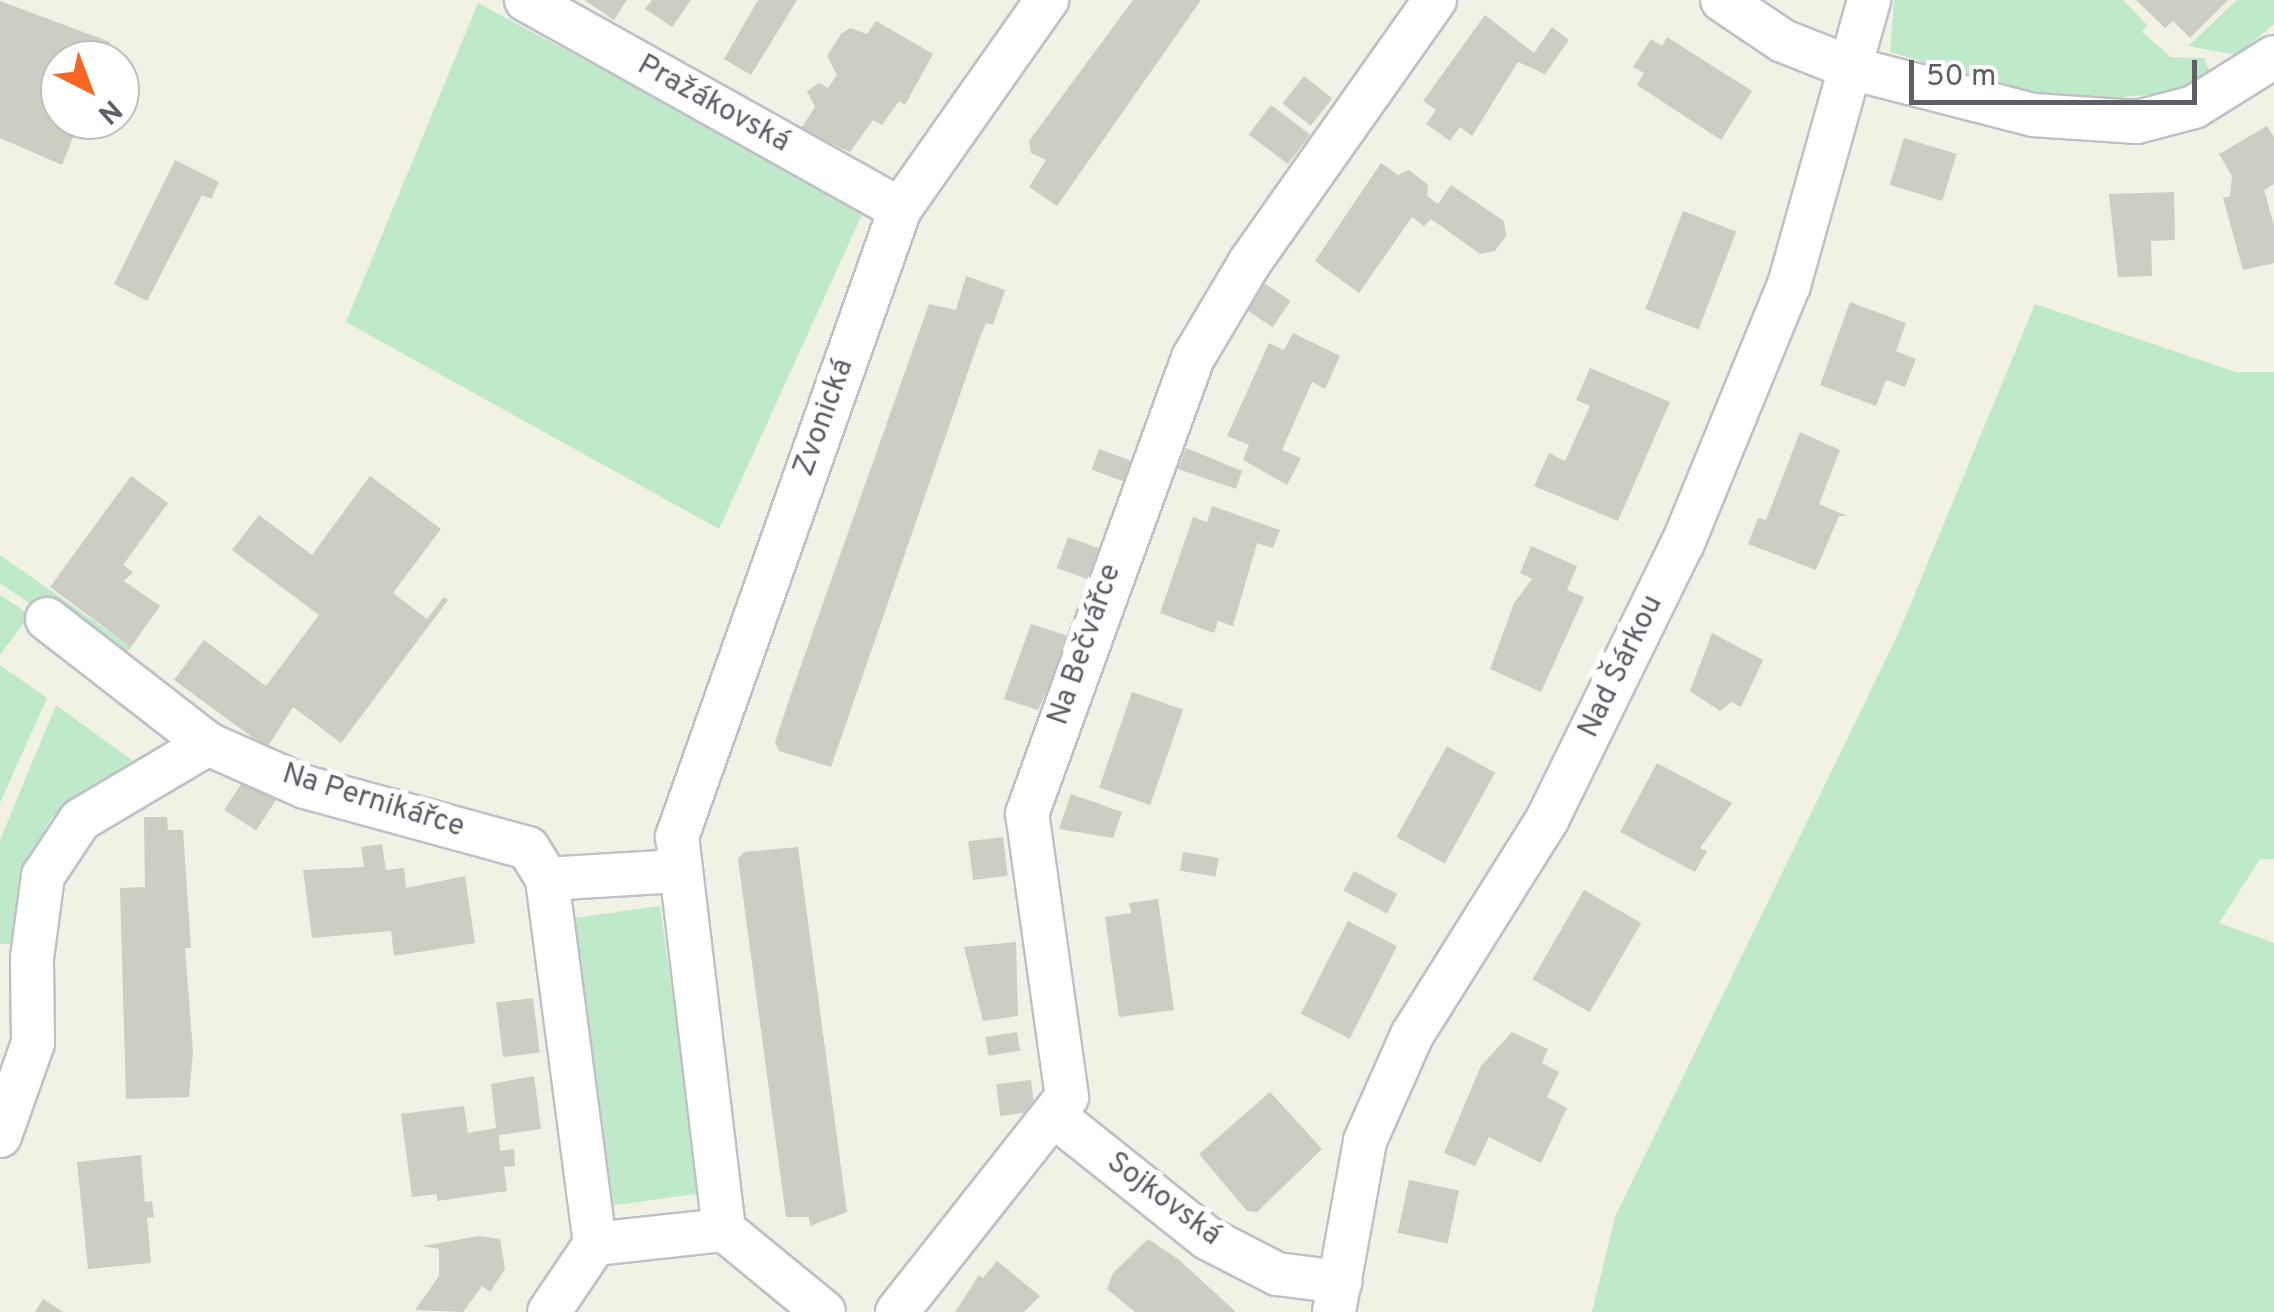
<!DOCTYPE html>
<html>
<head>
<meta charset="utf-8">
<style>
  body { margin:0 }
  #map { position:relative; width:2274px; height:1312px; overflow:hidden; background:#f1f1e5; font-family:Overpass,sans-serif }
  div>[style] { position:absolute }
  .green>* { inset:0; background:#bfeac9; transform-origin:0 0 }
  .building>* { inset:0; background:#cecdc4; transform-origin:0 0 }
  .roads { filter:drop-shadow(2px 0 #bfc0c7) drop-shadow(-2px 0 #bfc0c7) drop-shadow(0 2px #bfc0c7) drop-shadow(0 -2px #bfc0c7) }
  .minor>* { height:42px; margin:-21px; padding:0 21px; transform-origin:21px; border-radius:21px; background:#fff }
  span { translate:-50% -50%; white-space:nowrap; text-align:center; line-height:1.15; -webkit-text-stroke:10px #fff; paint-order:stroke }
  .street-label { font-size:30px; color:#5d5f67 }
  .north { position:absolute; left:40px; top:40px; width:100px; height:100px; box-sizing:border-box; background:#fff; border:2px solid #bebfc2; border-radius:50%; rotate:138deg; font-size:28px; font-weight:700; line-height:40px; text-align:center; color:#5d5f67 }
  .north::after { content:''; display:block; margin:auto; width:35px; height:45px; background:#fb6421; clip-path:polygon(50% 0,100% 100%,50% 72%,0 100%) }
  .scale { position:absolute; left:1909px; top:60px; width:288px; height:45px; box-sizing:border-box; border:5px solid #5d5f67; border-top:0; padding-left:12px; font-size:30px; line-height:35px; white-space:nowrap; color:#5d5f67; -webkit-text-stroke:8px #fff; paint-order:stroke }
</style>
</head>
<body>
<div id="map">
  <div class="green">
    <div style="clip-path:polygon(1894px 0,2123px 0,2147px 25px,2142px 32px,2171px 57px,2204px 58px,2211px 74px,2179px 92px,2059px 103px,1890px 52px)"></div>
    <div style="clip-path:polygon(2237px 0,2274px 0,2274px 24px,2238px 55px,2188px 46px)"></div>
    <div style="clip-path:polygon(478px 3px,864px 210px,719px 529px,346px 322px)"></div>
    <div style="clip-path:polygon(2035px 304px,2236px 372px,2274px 372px,2274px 859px,2260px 859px,2219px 923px,2274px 943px,2274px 1312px,1592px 1312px,1615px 1217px,1899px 632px)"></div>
    <div style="clip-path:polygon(0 555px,131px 647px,119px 665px,0 583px)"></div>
    <div style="clip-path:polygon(0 595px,30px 615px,0 655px)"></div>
    <div style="clip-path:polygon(0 665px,47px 698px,0 803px)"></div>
    <div style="clip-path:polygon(56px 705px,133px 761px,51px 818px,19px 879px,12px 944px,0 944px,0 840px)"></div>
    <div style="left:660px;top:906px;width:290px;height:90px;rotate:82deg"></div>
  </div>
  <div class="building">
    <div style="clip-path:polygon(584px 0,627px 0,614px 20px)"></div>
    <div style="clip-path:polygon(652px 0,691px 0,672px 27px,645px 9px)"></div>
    <div style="clip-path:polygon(758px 0,797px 0,751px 75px,724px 59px)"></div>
    <div style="clip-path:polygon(1133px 0,1201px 0,1057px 206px,1029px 187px,1046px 160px,1031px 153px,1029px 141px)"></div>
    <div style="clip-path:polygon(2136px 0,2228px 0,2190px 38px,2173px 21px,2165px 28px)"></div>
    <div style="clip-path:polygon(0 1px,110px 42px,103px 60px,60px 60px,60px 120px,80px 120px,62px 165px,0 138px)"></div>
    <div style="clip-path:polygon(1485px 15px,1534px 53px,1552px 27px,1569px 40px,1545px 74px,1518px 62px,1472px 136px,1460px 127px,1450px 141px,1426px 124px,1436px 110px,1423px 101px)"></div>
    <div style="clip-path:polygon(876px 21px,933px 54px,905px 105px,899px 101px,882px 125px,873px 120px,850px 152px,800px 130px,815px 107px,807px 91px,819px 83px,828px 88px,837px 75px,827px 56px,841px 34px,850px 28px,867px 34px)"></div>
    <div style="clip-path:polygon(1667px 37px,1752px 91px,1721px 140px,1637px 85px,1644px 73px,1633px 67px,1651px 39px,1662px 46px)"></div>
    <div style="left:1304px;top:76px;width:36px;height:35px;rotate:38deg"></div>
    <div style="left:1271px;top:105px;width:49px;height:37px;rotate:37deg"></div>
    <div style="clip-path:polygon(2267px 126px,2274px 137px,2274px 184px,2264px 190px,2274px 225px,2274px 263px,2243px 270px,2223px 198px,2230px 196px,2232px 176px,2219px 154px)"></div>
    <div style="left:1904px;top:138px;width:55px;height:49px;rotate:17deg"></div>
    <div style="clip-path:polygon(175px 160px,219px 182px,211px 199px,202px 195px,147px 301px,114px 284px)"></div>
    <div style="clip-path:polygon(1381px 163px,1398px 175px,1409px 170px,1428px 185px,1427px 196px,1438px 204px,1451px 185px,1504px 221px,1506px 236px,1495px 251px,1480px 254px,1431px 219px,1424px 226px,1412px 217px,1359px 293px,1315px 261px)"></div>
    <div style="clip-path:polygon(2174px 192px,2175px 240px,2151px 241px,2152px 276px,2118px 277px,2109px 194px)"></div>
    <div style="left:1683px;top:211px;width:57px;height:105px;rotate:21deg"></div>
    <div style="clip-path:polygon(966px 276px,1005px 290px,993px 325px,986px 323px,979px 340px,831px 767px,779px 751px,775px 742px,793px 688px,929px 304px,956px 310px)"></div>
    <div style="left:1264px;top:283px;width:32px;height:32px;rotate:34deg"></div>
    <div style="clip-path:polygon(1850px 302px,1906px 323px,1896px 351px,1916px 359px,1905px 387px,1886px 380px,1876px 406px,1820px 385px)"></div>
    <div style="clip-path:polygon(1293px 333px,1340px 356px,1325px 389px,1312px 382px,1282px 450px,1301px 458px,1287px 485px,1243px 460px,1249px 445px,1227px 436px,1269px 343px,1284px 350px)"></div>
    <div style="clip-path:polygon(1590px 368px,1670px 402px,1618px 521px,1534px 486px,1549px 453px,1565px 461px,1590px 406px,1576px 400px)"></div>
    <div style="clip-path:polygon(1800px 432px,1840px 450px,1819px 504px,1847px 516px,1839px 516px,1816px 570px,1748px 544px,1758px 518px,1766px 520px)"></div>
    <div style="clip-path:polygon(1186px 448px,1242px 471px,1236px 489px,1178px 469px)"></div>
    <div style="left:1099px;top:449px;width:37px;height:22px;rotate:20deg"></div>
    <div style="clip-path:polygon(131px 476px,168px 503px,123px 565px,133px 572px,124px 581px,160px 606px,131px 647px,50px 587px)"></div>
    <div style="clip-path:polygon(370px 476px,441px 529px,393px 593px,427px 619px,444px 597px,448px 600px,341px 743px,293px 707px,267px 748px,174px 680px,204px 640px,266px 686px,319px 615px,232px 550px,259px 515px,312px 555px)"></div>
    <div style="clip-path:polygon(1212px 506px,1280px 530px,1273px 548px,1257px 543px,1233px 626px,1218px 621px,1214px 633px,1160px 613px,1193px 517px,1207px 522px)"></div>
    <div style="left:1068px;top:537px;width:33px;height:33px;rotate:20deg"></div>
    <div style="clip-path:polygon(1531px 546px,1577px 566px,1567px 590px,1584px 597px,1541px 692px,1490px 669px,1514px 603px,1532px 579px,1520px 573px)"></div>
    <div style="clip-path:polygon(1031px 624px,1071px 637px,1038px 710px,1004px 699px)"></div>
    <div style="clip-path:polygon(1712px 633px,1763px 660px,1741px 707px,1731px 702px,1720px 711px,1690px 691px)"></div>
    <div style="left:1132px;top:692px;width:54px;height:101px;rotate:19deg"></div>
    <div style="left:1447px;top:746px;width:55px;height:104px;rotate:29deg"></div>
    <div style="clip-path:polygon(1657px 763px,1732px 803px,1700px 848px,1707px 851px,1695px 872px,1620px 832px)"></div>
    <div style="left:245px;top:778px;width:38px;height:38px;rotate:33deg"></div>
    <div style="clip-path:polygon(1071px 794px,1122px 812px,1113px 838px,1059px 829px)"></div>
    <div style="clip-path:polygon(144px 817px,167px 817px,168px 830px,183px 830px,191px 948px,185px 948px,193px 1052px,189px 1097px,126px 1099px,120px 888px,145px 887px)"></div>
    <div style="left:1003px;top:837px;width:39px;height:35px;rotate:83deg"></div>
    <div style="clip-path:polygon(382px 844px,386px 870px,404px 868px,406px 888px,465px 876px,475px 943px,394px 956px,391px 931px,312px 938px,303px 870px,364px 867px,361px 847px)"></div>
    <div style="clip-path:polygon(798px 847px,847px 1212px,810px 1226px,809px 1217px,786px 1217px,738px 859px,744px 852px)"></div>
    <div style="left:1183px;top:852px;width:36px;height:19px;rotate:9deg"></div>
    <div style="left:1354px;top:871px;width:49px;height:22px;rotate:28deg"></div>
    <div style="left:1584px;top:890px;width:66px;height:103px;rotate:30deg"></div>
    <div style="clip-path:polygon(1158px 899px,1174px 1010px,1119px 1017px,1105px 917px,1131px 913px,1129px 903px)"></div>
    <div style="left:1348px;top:921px;width:55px;height:104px;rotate:27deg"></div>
    <div style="clip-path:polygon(1016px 942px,1018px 1016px,983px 1021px,964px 947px)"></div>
    <div style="left:533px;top:998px;width:55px;height:37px;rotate:83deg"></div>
    <div style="left:1017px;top:1032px;width:19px;height:32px;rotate:81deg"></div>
    <div style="clip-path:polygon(1512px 1032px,1548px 1049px,1542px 1063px,1559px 1072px,1547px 1097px,1567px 1108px,1541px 1163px,1489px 1137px,1475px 1166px,1444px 1153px,1481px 1066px)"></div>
    <div style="clip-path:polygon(534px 1076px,541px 1129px,499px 1135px,500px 1151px,514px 1149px,515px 1166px,504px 1167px,507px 1191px,437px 1201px,437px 1194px,412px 1197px,401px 1114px,464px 1106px,468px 1133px,496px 1128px,491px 1084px)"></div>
    <div style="left:1031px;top:1080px;width:32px;height:35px;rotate:83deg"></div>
    <div style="clip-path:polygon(1270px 1092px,1322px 1149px,1257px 1212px,1247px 1211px,1199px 1154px)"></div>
    <div style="clip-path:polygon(141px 1155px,145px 1202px,152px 1201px,154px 1217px,147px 1218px,151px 1263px,88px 1269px,77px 1162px)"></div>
    <div style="left:1409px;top:1180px;width:51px;height:54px;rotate:12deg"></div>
    <div style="clip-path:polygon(479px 1236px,500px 1239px,505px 1269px,490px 1292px,482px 1286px,463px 1312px,415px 1310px,439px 1276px,439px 1249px,423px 1246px)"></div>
    <div style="clip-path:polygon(1148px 1239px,1178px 1259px,1236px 1312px,1135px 1312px,1107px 1289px,1113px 1273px)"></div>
    <div style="clip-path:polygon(997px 1261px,1040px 1296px,1024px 1312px,955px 1312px,979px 1275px,983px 1278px)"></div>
    <div style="clip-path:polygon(43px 1299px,63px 1312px,35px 1312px)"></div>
  </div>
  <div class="roads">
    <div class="minor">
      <div style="left:526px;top:0;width:428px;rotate:29.2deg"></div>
      <div style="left:1722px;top:0;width:73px;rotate:33.9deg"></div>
      <div style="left:1783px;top:41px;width:76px;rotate:21.5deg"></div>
      <div style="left:1854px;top:69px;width:185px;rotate:14.4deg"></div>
      <div style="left:2033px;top:115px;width:104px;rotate:3.9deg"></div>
      <div style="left:2137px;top:122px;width:59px;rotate:-14.7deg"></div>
      <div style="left:2194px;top:107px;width:94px;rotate:-32deg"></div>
      <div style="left:47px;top:619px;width:204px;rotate:37.8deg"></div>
      <div style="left:208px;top:744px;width:106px;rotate:23.9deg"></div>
      <div style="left:305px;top:787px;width:231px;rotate:15.3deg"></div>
      <div style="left:528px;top:848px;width:36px;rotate:58deg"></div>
      <div style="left:547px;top:879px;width:368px;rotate:82.5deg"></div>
      <div style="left:547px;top:879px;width:130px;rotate:-3.5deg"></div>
      <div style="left:1053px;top:1115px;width:197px;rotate:38.6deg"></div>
      <div style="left:1207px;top:1238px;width:79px;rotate:27.2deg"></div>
      <div style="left:1277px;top:1274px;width:64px;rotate:7.2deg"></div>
      <div style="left:0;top:1136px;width:99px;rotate:-70.5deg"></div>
      <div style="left:33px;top:1043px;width:85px;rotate:-90.7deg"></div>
      <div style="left:32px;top:958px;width:83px;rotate:-82.4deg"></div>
      <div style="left:43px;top:876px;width:67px;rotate:-56.5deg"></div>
      <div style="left:80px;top:820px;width:149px;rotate:-30.7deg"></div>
      <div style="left:595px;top:1244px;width:130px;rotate:-6.2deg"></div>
      <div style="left:549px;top:1312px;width:82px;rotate:-55.9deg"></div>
      <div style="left:824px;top:1312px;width:129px;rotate:-140.6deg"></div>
      <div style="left:724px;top:1230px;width:396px;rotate:-96.8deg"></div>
      <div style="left:677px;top:837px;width:666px;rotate:-70.45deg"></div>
      <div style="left:900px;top:209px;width:256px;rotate:-54.9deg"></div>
      <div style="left:897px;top:1312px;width:274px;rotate:-51.7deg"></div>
      <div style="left:1067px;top:1097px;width:286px;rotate:-98deg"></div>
      <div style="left:1027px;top:814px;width:485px;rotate:-70deg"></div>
      <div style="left:1193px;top:358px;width:112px;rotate:-59.3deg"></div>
      <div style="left:1250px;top:262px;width:321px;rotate:-54.8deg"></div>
      <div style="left:1334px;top:1312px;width:174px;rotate:-79.7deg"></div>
      <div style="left:1365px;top:1141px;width:116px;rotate:-66.1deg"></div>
      <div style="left:1412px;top:1035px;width:256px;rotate:-57.9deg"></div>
      <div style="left:1548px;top:818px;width:306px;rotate:-63.9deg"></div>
      <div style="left:1683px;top:543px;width:279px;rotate:-67.7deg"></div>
      <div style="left:1789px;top:285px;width:296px;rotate:-74.3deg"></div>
    </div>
  </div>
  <div class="street-label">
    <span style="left:713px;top:105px;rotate:29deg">Pražákovská</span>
    <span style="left:825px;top:418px;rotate:-70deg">Zvonická</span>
    <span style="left:1086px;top:645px;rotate:-71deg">Na Bečvářce</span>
    <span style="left:1622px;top:667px;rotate:-64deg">Nad Šárkou</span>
    <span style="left:373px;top:802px;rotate:17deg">Na Pernikářce</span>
    <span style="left:1163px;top:1200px;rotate:37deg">Sojkovská</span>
  </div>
  <div class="north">N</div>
  <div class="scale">50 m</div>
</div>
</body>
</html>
